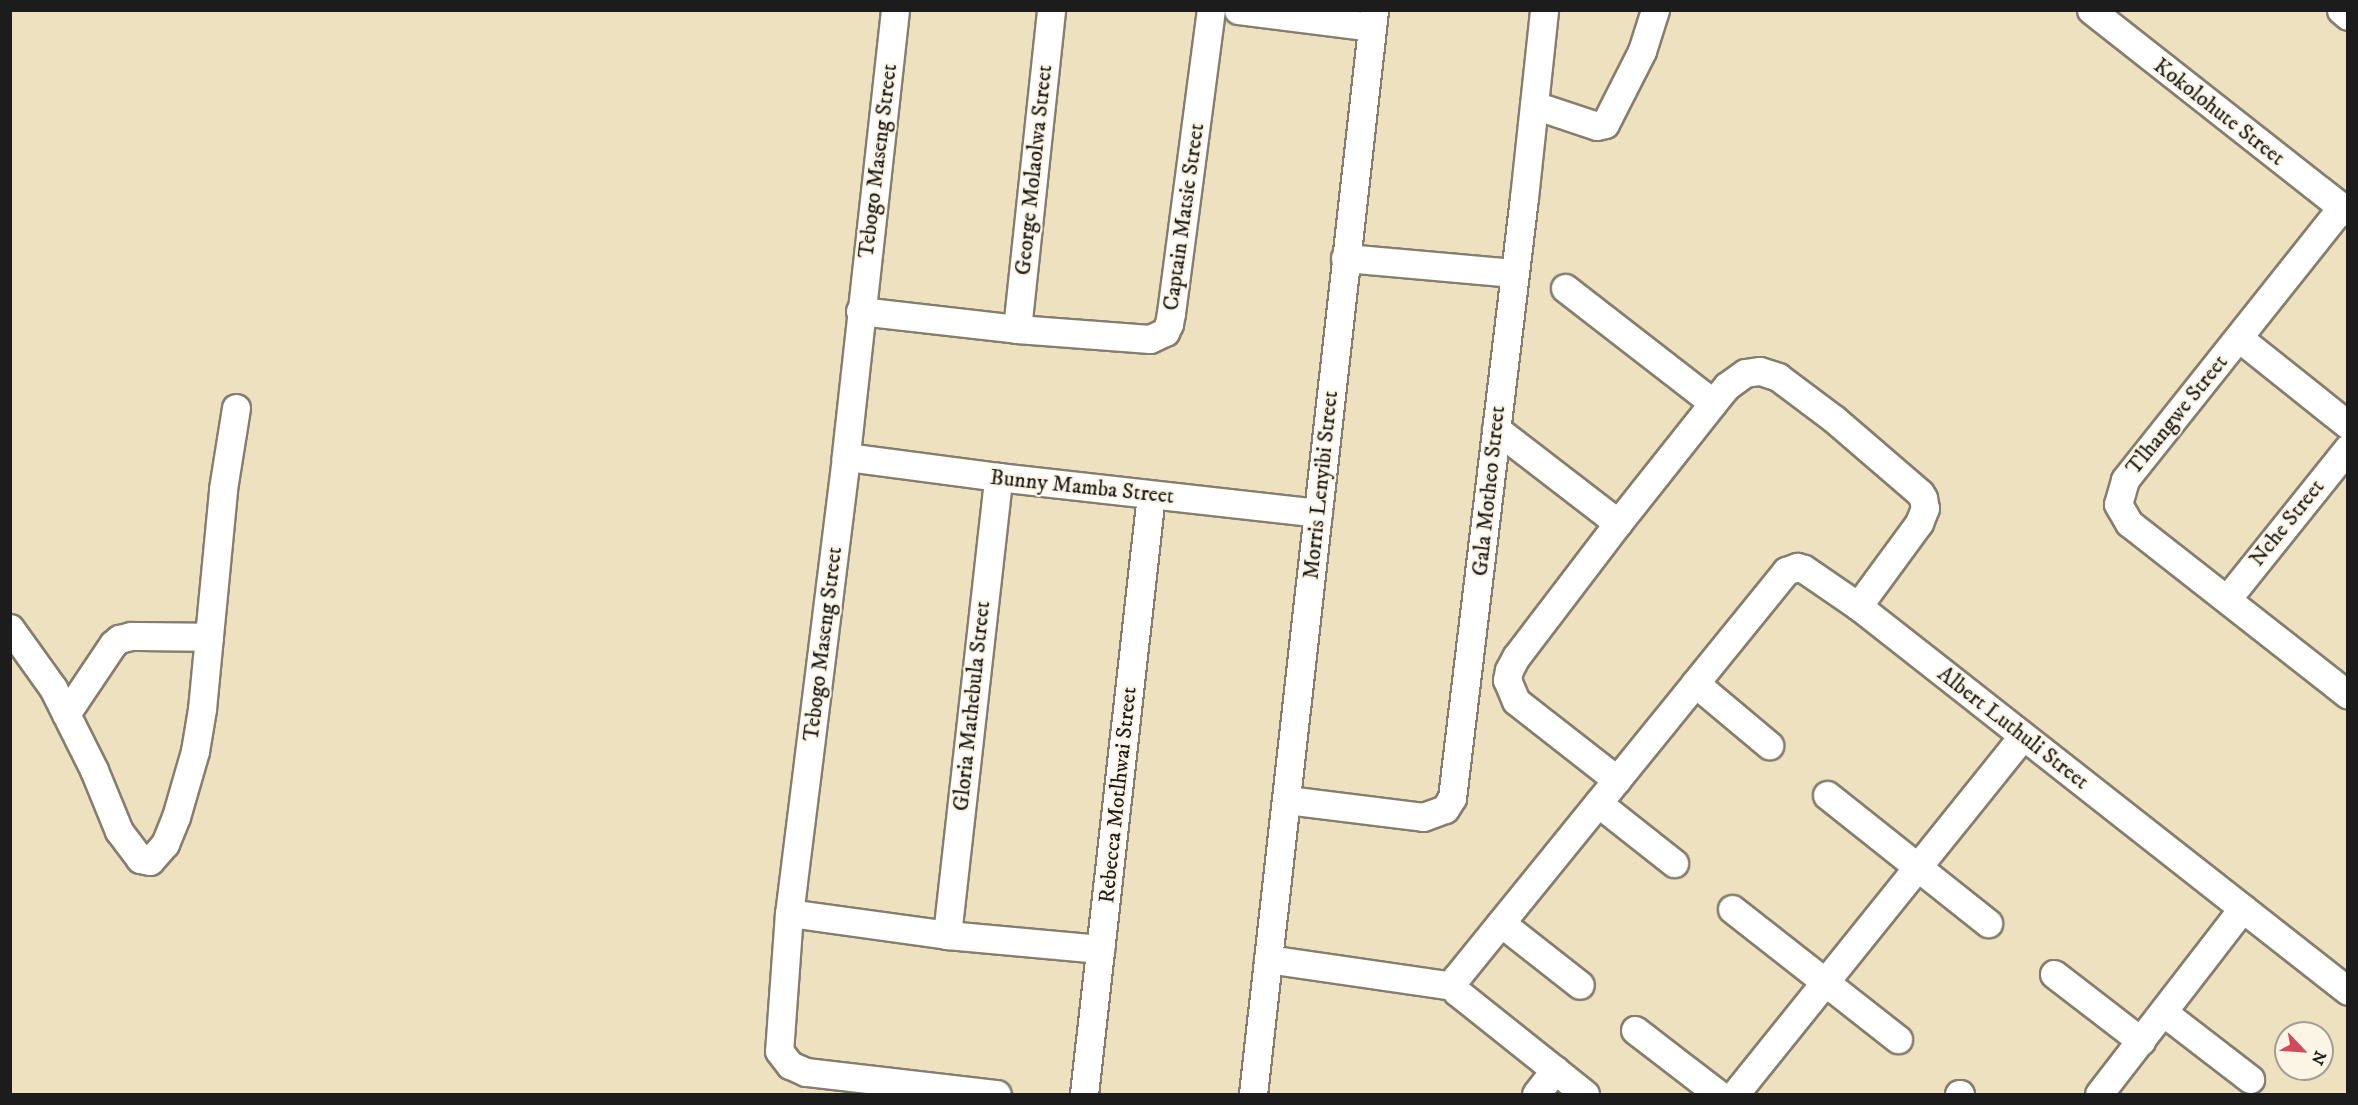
<!DOCTYPE html>
<html>
<head>
<meta charset="utf-8">
<style>
  body { margin:0 }
  #map { position:relative; width:2358px; height:1105px; overflow:hidden; background:#eee1c0; font-family:"IM FELL DW Pica",serif }
  div>[style] { position:absolute }
  .roads { filter:drop-shadow(2px 0 #857e6e) drop-shadow(-2px 0 #857e6e) drop-shadow(0 2px #857e6e) drop-shadow(0 -2px #857e6e) }
  .minor>* { height:27px; margin:-13.5px; padding:0 13.5px; transform-origin:13.5px; border-radius:13.5px; background:#fff }
  span { translate:-50% -50%; white-space:nowrap; text-align:center; line-height:1.15; -webkit-text-stroke:4.5px #fcf5e5; paint-order:stroke }
  .street-label { font-size:22px; color:#1c1c1c }
  .frame { position:absolute; inset:0; border:12px solid #1c1c1c; pointer-events:none }
  .north { position:absolute; left:2274px; top:1021px; width:60px; height:60px; box-sizing:border-box; background:#fcf5e5; border:2px solid #a29e95; border-radius:50%; rotate:115deg; font-size:16px; font-weight:700; line-height:24px; text-align:center; color:#1c1c1c }
  .north::after { content:''; display:block; margin:auto; width:21px; height:27px; background:#d1495b; clip-path:polygon(50% 0,100% 100%,50% 72%,0 100%) }
</style>
</head>
<body>
<div id="map">
  <div class="roads">
    <div class="minor">
      <div style="left:895px;top:10px;width:450px;rotate:96.3deg"></div>
      <div style="left:846px;top:457px;width:460px;rotate:97.1deg"></div>
      <div style="left:789px;top:913px;width:138px;rotate:94.1deg"></div>
      <div style="left:779px;top:1051px;width:18px;rotate:52deg"></div>
      <div style="left:790px;top:1065px;width:17px;rotate:24deg"></div>
      <div style="left:806px;top:1072px;width:192px;rotate:6.6deg"></div>
      <div style="left:1238px;top:10px;width:135px;rotate:7.2deg"></div>
      <div style="left:2091px;top:10px;width:327px;rotate:38.2deg"></div>
      <div style="left:2341px;top:10px;width:9px;rotate:41deg"></div>
      <div style="left:1534px;top:105px;width:66px;rotate:18.4deg"></div>
      <div style="left:1597px;top:126px;width:8px;rotate:-14deg"></div>
      <div style="left:1605px;top:124px;width:82px;rotate:-63.1deg"></div>
      <div style="left:1642px;top:51px;width:43px;rotate:-72.4deg"></div>
      <div style="left:2341px;top:208px;width:347px;rotate:128.5deg"></div>
      <div style="left:2125px;top:480px;width:25px;rotate:106deg"></div>
      <div style="left:2118px;top:504px;width:22px;rotate:60deg"></div>
      <div style="left:2129px;top:523px;width:278px;rotate:38.1deg"></div>
      <div style="left:1345px;top:258px;width:170px;rotate:5.1deg"></div>
      <div style="left:1565px;top:288px;width:187px;rotate:37.8deg"></div>
      <div style="left:860px;top:311px;width:158px;rotate:6.5deg"></div>
      <div style="left:1017px;top:329px;width:133px;rotate:4.3deg"></div>
      <div style="left:1150px;top:339px;width:17px;rotate:-25deg"></div>
      <div style="left:1165px;top:332px;width:9px;rotate:-63deg"></div>
      <div style="left:1169px;top:324px;width:11px;rotate:-80deg"></div>
      <div style="left:1171px;top:313px;width:306px;rotate:-82.5deg"></div>
      <div style="left:1017px;top:329px;width:321px;rotate:-83.9deg"></div>
      <div style="left:2239px;top:338px;width:139px;rotate:38.6deg"></div>
      <div style="left:1496px;top:429px;width:154px;rotate:37.6deg"></div>
      <div style="left:846px;top:457px;width:153px;rotate:7.5deg"></div>
      <div style="left:998px;top:477px;width:322px;rotate:6.4deg"></div>
      <div style="left:2227px;top:599px;width:193px;rotate:-51.3deg"></div>
      <div style="left:10px;top:628px;width:74px;rotate:54.4deg"></div>
      <div style="left:53px;top:688px;width:92px;rotate:63.4deg"></div>
      <div style="left:94px;top:770px;width:66px;rotate:67.7deg"></div>
      <div style="left:119px;top:831px;width:35px;rotate:53deg"></div>
      <div style="left:140px;top:859px;width:10px;rotate:11deg"></div>
      <div style="left:150px;top:861px;width:23px;rotate:-49deg"></div>
      <div style="left:165px;top:844px;width:29px;rotate:-68deg"></div>
      <div style="left:176px;top:817px;width:69px;rotate:-73.9deg"></div>
      <div style="left:195px;top:751px;width:43px;rotate:-80.5deg"></div>
      <div style="left:202px;top:709px;width:221px;rotate:-84.5deg"></div>
      <div style="left:223px;top:489px;width:82px;rotate:-80.9deg"></div>
      <div style="left:1695px;top:683px;width:97px;rotate:40deg"></div>
      <div style="left:66px;top:714px;width:84px;rotate:-56.1deg"></div>
      <div style="left:113px;top:644px;width:8px;rotate:-40deg"></div>
      <div style="left:119px;top:639px;width:12px;rotate:-14deg"></div>
      <div style="left:131px;top:636px;width:78px;rotate:0.7deg"></div>
      <div style="left:1617px;top:780px;width:128px;rotate:-142deg"></div>
      <div style="left:1516px;top:701px;width:23px;rotate:-113deg"></div>
      <div style="left:1507px;top:680px;width:10px;rotate:-79deg"></div>
      <div style="left:1509px;top:670px;width:15px;rotate:-62deg"></div>
      <div style="left:1516px;top:657px;width:168px;rotate:-52.7deg"></div>
      <div style="left:1618px;top:523px;width:153px;rotate:-51.6deg"></div>
      <div style="left:1713px;top:403px;width:22px;rotate:-51deg"></div>
      <div style="left:1727px;top:386px;width:22px;rotate:-36deg"></div>
      <div style="left:1745px;top:373px;width:15px;rotate:-8deg"></div>
      <div style="left:1760px;top:371px;width:19px;rotate:18deg"></div>
      <div style="left:1778px;top:377px;width:70px;rotate:36.9deg"></div>
      <div style="left:1834px;top:419px;width:113px;rotate:40.7deg"></div>
      <div style="left:1920px;top:493px;width:6px;rotate:59deg"></div>
      <div style="left:1923px;top:498px;width:10px;rotate:79deg"></div>
      <div style="left:1925px;top:508px;width:16px;rotate:112deg"></div>
      <div style="left:1919px;top:523px;width:103px;rotate:126.3deg"></div>
      <div style="left:1827px;top:795px;width:206px;rotate:38.5deg"></div>
      <div style="left:1287px;top:800px;width:137px;rotate:7.1deg"></div>
      <div style="left:1423px;top:817px;width:23px;rotate:-20deg"></div>
      <div style="left:1445px;top:809px;width:13px;rotate:-58deg"></div>
      <div style="left:1452px;top:798px;width:604px;rotate:-83.16deg"></div>
      <div style="left:1524px;top:198px;width:189px;rotate:-83.9deg"></div>
      <div style="left:1598px;top:803px;width:97px;rotate:38.3deg"></div>
      <div style="left:1732px;top:909px;width:211px;rotate:38.1deg"></div>
      <div style="left:789px;top:913px;width:160px;rotate:7.9deg"></div>
      <div style="left:947px;top:935px;width:154px;rotate:5.2deg"></div>
      <div style="left:1501px;top:923px;width:100px;rotate:38.1deg"></div>
      <div style="left:947px;top:935px;width:461px;rotate:-83.6deg"></div>
      <div style="left:1268px;top:959px;width:187px;rotate:8.3deg"></div>
      <div style="left:2054px;top:974px;width:110px;rotate:37.6deg"></div>
      <div style="left:2163px;top:1012px;width:110px;rotate:37.6deg"></div>
      <div style="left:1635px;top:1030px;width:105px;rotate:37.6deg"></div>
      <div style="left:1084px;top:1094px;width:603px;rotate:-83.62deg"></div>
      <div style="left:1253px;top:1094px;width:1091px;rotate:-83.63deg"></div>
      <div style="left:1536px;top:1094px;width:31px;rotate:-52deg"></div>
      <div style="left:1585px;top:1094px;width:164px;rotate:-141.4deg"></div>
      <div style="left:1457px;top:992px;width:7px;rotate:-124deg"></div>
      <div style="left:1453px;top:986px;width:9px;rotate:-69deg"></div>
      <div style="left:1456px;top:978px;width:524px;rotate:-50.96deg"></div>
      <div style="left:1786px;top:571px;width:12px;rotate:-20deg"></div>
      <div style="left:1797px;top:567px;width:7px;rotate:16deg"></div>
      <div style="left:1804px;top:569px;width:65px;rotate:34.4deg"></div>
      <div style="left:1858px;top:606px;width:623px;rotate:38.16deg"></div>
      <div style="left:1735px;top:1094px;width:459px;rotate:-51.2deg"></div>
      <div style="left:1959px;top:1094px;width:1px"></div>
      <div style="left:2099px;top:1094px;width:235px;rotate:-52.3deg"></div>
    </div>
  </div>
  <div class="street-label">
    <span style="left:2219px;top:112px;rotate:38deg">Kokolohute Street</span>
    <span style="left:878px;top:161px;rotate:-83deg">Tebogo Maseng Street</span>
    <span style="left:1034px;top:170px;rotate:-84deg">George Molaolwa Street</span>
    <span style="left:1184px;top:217px;rotate:-82deg">Captain Matsie Street</span>
    <span style="left:2177px;top:415px;rotate:-51deg">Tlhangwe Street</span>
    <span style="left:1321px;top:485px;rotate:-84deg">Morris Lenyibi Street</span>
    <span style="left:1082px;top:487px;rotate:6deg">Bunny Mamba Street</span>
    <span style="left:1489px;top:491px;rotate:-84deg">Gala Motheo Street</span>
    <span style="left:2287px;top:523px;rotate:-51deg">Nche Street</span>
    <span style="left:823px;top:644px;rotate:-83deg">Tebogo Maseng Street</span>
    <span style="left:972px;top:706px;rotate:-84deg">Gloria Mathebula Street</span>
    <span style="left:2013px;top:728px;rotate:38deg">Albert Luthuli Street</span>
    <span style="left:1118px;top:795px;rotate:-84deg">Rebecca Motlhwai Street</span>
  </div>
  <div class="frame"></div>
  <div class="north">N</div>
</div>
</body>
</html>
